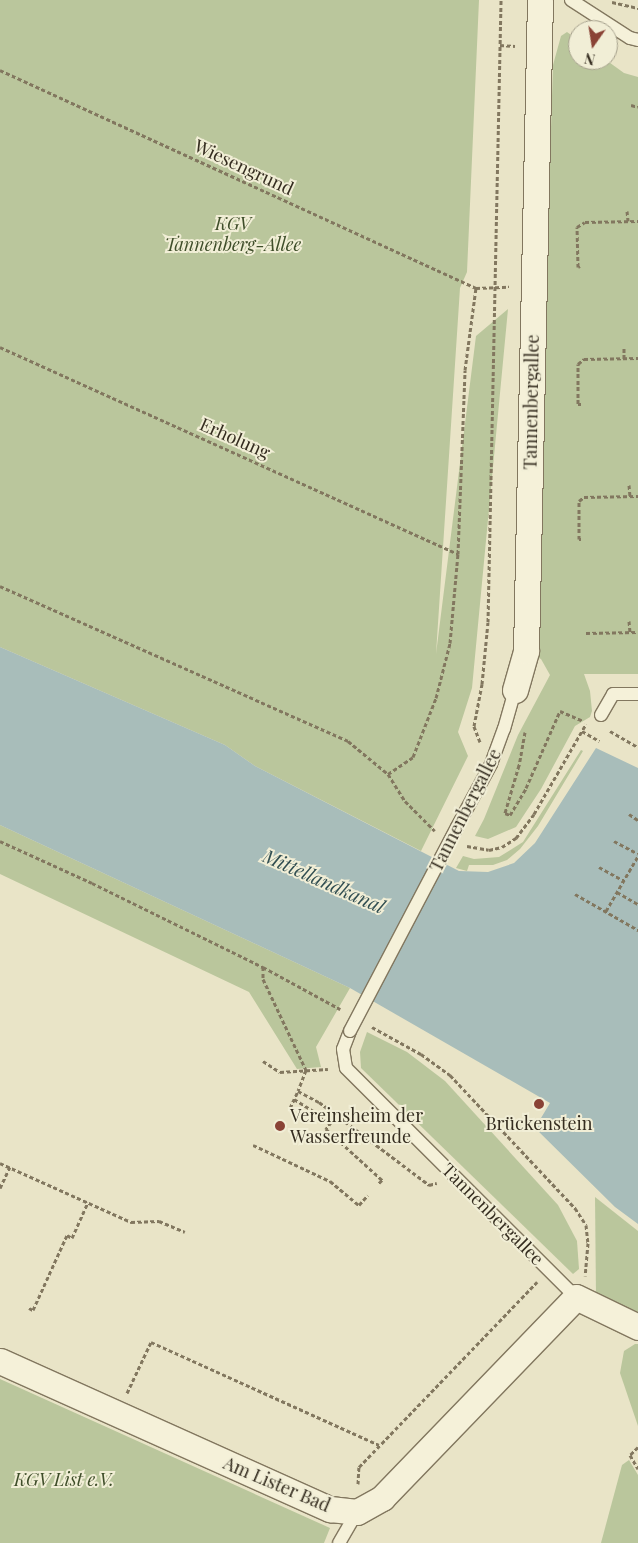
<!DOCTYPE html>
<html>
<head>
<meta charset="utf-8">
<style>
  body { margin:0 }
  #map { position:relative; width:638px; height:1543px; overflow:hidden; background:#e9e4c7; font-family:"Playfair Display",serif }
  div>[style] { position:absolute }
  .green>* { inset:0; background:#bac69c }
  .water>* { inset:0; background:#a8bdba }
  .path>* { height:3px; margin-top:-1.5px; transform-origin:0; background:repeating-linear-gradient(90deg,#82775f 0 4px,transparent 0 6.5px) }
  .roads { filter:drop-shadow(1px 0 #82775f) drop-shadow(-1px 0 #82775f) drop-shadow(0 1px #82775f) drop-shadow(0 -1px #82775f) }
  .service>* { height:12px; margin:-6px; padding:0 6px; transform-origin:6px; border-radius:6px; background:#f5f1d9 }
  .minor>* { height:25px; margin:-12.5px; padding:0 12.5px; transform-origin:12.5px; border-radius:12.5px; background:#f5f1d9 }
  .bridges { filter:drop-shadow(1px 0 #82775f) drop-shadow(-1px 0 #82775f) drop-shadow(0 1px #82775f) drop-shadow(0 -1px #82775f) }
  .service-bridge>* { height:12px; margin:-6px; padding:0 6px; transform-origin:6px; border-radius:6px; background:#f5f1d9 }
  .dots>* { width:14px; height:14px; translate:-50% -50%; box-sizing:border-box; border:2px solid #f1eed6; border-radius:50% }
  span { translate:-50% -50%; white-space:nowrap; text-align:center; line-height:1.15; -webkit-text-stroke:4px #f1eed6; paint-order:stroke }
  .street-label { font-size:18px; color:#352d20 }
  .park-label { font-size:18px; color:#3f4e2a; font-style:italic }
  .poi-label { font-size:18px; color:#352d20 }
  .left { translate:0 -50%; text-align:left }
  .water-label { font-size:19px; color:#324f52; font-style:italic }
  .north { position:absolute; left:568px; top:20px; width:50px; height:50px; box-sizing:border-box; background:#f1eed6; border:1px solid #a6a18d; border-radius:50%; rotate:193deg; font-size:14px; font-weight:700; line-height:20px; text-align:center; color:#352d20 }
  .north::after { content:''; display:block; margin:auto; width:18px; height:22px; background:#8a4336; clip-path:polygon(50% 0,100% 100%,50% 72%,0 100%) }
</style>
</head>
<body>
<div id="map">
  <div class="green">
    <div style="clip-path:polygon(0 0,479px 0,467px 272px,460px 288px,436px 654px,476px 336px,508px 309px,472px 688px,458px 732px,468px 756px,421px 851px,255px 766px,225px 745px,0 647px)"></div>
    <div style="clip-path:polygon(567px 32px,578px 40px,578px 60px,606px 60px,624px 73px,638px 77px,638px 674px,584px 674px,590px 691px,592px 711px,590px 717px,575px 726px,541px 789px,516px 827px,488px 839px,475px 836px,484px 819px,518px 735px,550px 675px,541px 659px,534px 656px,553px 65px,561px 36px)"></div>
    <div style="clip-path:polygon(581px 750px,583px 751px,538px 826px,520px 849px,507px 860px,493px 865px,469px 865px,467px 871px,456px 868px,463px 856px,474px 859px,499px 857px,523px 842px)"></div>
    <div style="clip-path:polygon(0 825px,350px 988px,316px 1047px,321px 1067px,297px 1069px,249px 992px,0 874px)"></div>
    <div style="clip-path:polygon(367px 1032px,407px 1052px,445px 1081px,558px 1205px,577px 1241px,579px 1269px,573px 1274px,361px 1068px,360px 1052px)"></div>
    <div style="clip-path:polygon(595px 1197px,638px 1231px,638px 1312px,596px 1295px)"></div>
    <div style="clip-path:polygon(635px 1344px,638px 1344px,638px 1426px,620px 1373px,624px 1351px)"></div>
    <div style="clip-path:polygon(0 1379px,330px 1528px,324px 1543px,0 1543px)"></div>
    <div style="clip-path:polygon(629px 1460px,638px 1475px,638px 1543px,601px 1543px,622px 1465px)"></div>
  </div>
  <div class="water">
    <div style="clip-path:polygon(0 647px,225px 745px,255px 766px,459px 871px,488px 872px,514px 863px,535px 843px,596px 748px,638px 768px,638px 1224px,615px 1207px,535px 1128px,550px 1103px,350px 988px,0 825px)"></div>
  </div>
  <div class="path">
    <div style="left:612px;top:2px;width:27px;rotate:13deg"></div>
    <div style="left:500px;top:45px;width:15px;rotate:4deg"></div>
    <div style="left:0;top:70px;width:524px;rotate:24.61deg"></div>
    <div style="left:631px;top:105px;width:7px;rotate:16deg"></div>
    <div style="left:627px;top:211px;width:10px;rotate:84deg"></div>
    <div style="left:580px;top:266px;width:2px;rotate:153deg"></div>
    <div style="left:578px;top:267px;width:40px;rotate:-91.4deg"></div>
    <div style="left:577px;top:227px;width:9px;rotate:-32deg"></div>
    <div style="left:585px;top:222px;width:53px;rotate:-1.1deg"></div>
    <div style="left:0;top:347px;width:503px;rotate:24.32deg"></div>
    <div style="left:624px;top:348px;width:11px;rotate:90deg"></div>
    <div style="left:581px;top:404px;width:3px;rotate:180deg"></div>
    <div style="left:578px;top:404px;width:40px;rotate:-90deg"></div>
    <div style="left:578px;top:364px;width:8px;rotate:-40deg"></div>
    <div style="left:584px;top:359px;width:54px;rotate:-1.1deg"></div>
    <div style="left:629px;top:485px;width:11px;rotate:85deg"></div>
    <div style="left:581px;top:539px;width:2px;rotate:180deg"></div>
    <div style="left:579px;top:539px;width:38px;rotate:-90deg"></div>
    <div style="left:579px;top:501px;width:6px;rotate:-39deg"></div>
    <div style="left:584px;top:497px;width:54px;rotate:-1.1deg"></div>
    <div style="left:0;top:586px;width:381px;rotate:24deg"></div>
    <div style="left:348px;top:741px;width:52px;rotate:39.5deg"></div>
    <div style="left:388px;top:774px;width:32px;rotate:58deg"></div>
    <div style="left:405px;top:801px;width:42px;rotate:45deg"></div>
    <div style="left:629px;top:621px;width:11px;rotate:85deg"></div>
    <div style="left:586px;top:633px;width:52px;rotate:-1.1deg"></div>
    <div style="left:582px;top:731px;width:20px;rotate:30deg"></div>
    <div style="left:610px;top:731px;width:32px;rotate:30deg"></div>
    <div style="left:525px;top:732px;width:34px;rotate:100deg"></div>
    <div style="left:519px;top:765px;width:50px;rotate:106.3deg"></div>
    <div style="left:505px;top:813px;width:5px;rotate:22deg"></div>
    <div style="left:510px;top:815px;width:31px;rotate:-59deg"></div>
    <div style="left:526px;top:788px;width:84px;rotate:-66.2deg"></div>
    <div style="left:560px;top:711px;width:25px;rotate:23deg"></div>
    <div style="left:480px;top:742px;width:17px;rotate:-111deg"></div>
    <div style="left:474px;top:726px;width:43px;rotate:-79.2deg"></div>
    <div style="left:482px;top:684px;width:62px;rotate:-84.5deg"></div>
    <div style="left:488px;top:622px;width:622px;rotate:-88.8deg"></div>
    <div style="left:388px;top:774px;width:30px;rotate:-34deg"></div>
    <div style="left:413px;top:757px;width:63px;rotate:-68.7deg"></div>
    <div style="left:436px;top:698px;width:57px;rotate:-75.7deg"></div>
    <div style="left:450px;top:643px;width:89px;rotate:-84.9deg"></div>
    <div style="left:458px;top:554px;width:184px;rotate:-87.8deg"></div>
    <div style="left:465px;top:370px;width:83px;rotate:-82.4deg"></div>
    <div style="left:476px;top:288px;width:33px;rotate:-2deg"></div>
    <div style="left:629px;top:814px;width:11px;rotate:34deg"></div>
    <div style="left:0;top:841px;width:101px;rotate:24.5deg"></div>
    <div style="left:92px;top:883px;width:191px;rotate:26.2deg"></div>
    <div style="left:263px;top:967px;width:88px;rotate:28.6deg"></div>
    <div style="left:614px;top:841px;width:27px;rotate:28deg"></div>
    <div style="left:467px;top:846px;width:22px;rotate:10deg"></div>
    <div style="left:489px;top:850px;width:13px;rotate:-13deg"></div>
    <div style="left:502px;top:847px;width:17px;rotate:-33deg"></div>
    <div style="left:516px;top:838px;width:30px;rotate:-53deg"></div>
    <div style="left:534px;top:814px;width:104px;rotate:-60deg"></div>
    <div style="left:599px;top:867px;width:29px;rotate:29deg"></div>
    <div style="left:617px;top:892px;width:24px;rotate:30deg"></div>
    <div style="left:575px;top:894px;width:73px;rotate:29.7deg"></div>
    <div style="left:606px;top:911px;width:64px;rotate:-59.8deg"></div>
    <div style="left:263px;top:967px;width:12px;rotate:90deg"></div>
    <div style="left:263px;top:979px;width:101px;rotate:64.7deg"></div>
    <div style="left:306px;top:1070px;width:22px;rotate:111deg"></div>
    <div style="left:372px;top:1027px;width:56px;rotate:28.9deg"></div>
    <div style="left:421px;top:1054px;width:36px;rotate:36deg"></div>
    <div style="left:450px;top:1075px;width:183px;rotate:46.8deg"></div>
    <div style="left:575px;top:1208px;width:20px;rotate:57deg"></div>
    <div style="left:586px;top:1225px;width:18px;rotate:84deg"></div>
    <div style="left:588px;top:1243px;width:33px;rotate:95deg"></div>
    <div style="left:263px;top:1061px;width:20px;rotate:33deg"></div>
    <div style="left:280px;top:1072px;width:48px;rotate:-3.6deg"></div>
    <div style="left:294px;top:1099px;width:44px;rotate:31.9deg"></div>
    <div style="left:331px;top:1122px;width:9px;rotate:126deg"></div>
    <div style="left:326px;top:1129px;width:76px;rotate:42.3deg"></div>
    <div style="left:382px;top:1180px;width:6px;rotate:135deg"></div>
    <div style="left:290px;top:1108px;width:19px;rotate:-65deg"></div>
    <div style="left:298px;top:1091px;width:24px;rotate:28deg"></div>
    <div style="left:319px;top:1102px;width:138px;rotate:37deg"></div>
    <div style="left:429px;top:1185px;width:8px;rotate:-14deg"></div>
    <div style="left:253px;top:1145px;width:85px;rotate:25.1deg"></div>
    <div style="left:330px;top:1181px;width:38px;rotate:40deg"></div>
    <div style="left:359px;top:1205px;width:13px;rotate:-48deg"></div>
    <div style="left:0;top:1163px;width:144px;rotate:24.2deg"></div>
    <div style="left:131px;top:1222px;width:28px;rotate:-2deg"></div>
    <div style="left:159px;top:1221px;width:28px;rotate:23deg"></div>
    <div style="left:0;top:1188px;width:23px;rotate:-65deg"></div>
    <div style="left:29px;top:1308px;width:4px;rotate:27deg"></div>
    <div style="left:33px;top:1310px;width:82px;rotate:-65.6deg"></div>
    <div style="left:67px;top:1235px;width:6px;rotate:31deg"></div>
    <div style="left:72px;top:1238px;width:39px;rotate:-66deg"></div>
    <div style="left:127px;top:1393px;width:56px;rotate:-64.8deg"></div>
    <div style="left:151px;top:1342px;width:250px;rotate:24.3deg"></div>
    <div style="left:638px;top:1447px;width:11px;rotate:135deg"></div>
    <div style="left:630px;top:1455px;width:16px;rotate:60deg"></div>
    <div style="left:358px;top:1484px;width:17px;rotate:-87deg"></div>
    <div style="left:359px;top:1467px;width:257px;rotate:-46.1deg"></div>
  </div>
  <div class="roads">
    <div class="service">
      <div style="left:571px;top:0;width:70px;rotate:32.8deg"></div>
      <div style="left:630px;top:38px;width:8px;rotate:14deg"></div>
      <div style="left:601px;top:715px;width:24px;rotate:-60deg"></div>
      <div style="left:613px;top:694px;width:25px"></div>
      <div style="left:457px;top:827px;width:72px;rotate:-61.6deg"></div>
      <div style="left:491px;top:764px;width:37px;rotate:-70deg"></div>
      <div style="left:504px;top:729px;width:41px;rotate:-74.2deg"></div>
      <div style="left:350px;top:1031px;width:19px;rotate:111deg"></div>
      <div style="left:343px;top:1049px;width:19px;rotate:81deg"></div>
      <div style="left:346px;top:1068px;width:325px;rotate:44.9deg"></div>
      <div style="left:339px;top:1543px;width:36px;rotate:-60deg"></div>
    </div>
    <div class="minor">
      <div style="left:515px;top:690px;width:41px;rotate:-74.2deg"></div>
      <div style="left:526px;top:651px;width:651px;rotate:-88.77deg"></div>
      <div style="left:0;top:1361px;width:362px;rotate:24.2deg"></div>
      <div style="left:330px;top:1509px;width:27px;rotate:6deg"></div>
      <div style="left:357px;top:1512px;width:29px;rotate:-29deg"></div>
      <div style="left:382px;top:1498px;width:279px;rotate:-46deg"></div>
      <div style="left:576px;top:1297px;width:69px;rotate:25.8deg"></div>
    </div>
  </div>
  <div class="bridges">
    <div class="service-bridge">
      <div style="left:350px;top:1031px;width:230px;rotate:-62.3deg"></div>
    </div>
  </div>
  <div class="dots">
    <div style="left:539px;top:1104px;background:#8a4336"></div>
    <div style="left:280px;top:1126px;background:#8a4336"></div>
  </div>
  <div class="street-label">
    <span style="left:244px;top:167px;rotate:25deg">Wiesengrund</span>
    <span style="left:531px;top:402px;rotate:-89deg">Tannenbergallee</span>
    <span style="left:235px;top:438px;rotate:24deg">Erholung</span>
    <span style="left:465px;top:810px;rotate:-63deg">Tannenbergallee</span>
    <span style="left:493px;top:1214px;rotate:45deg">Tannenbergallee</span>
    <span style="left:277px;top:1484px;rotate:23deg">Am Lister Bad</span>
  </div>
  <div class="park-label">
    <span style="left:233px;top:234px">KGV<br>Tannenberg-Allee</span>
    <span style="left:64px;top:1479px">KGV List e.V.</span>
  </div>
  <div class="poi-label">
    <span class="left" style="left:290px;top:1126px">Vereinsheim der<br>Wasserfreunde</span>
    <span style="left:539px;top:1123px">Brückenstein</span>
  </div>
  <div class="water-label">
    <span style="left:324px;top:881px;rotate:24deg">Mittellandkanal</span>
  </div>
  <div class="north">N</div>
</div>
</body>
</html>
